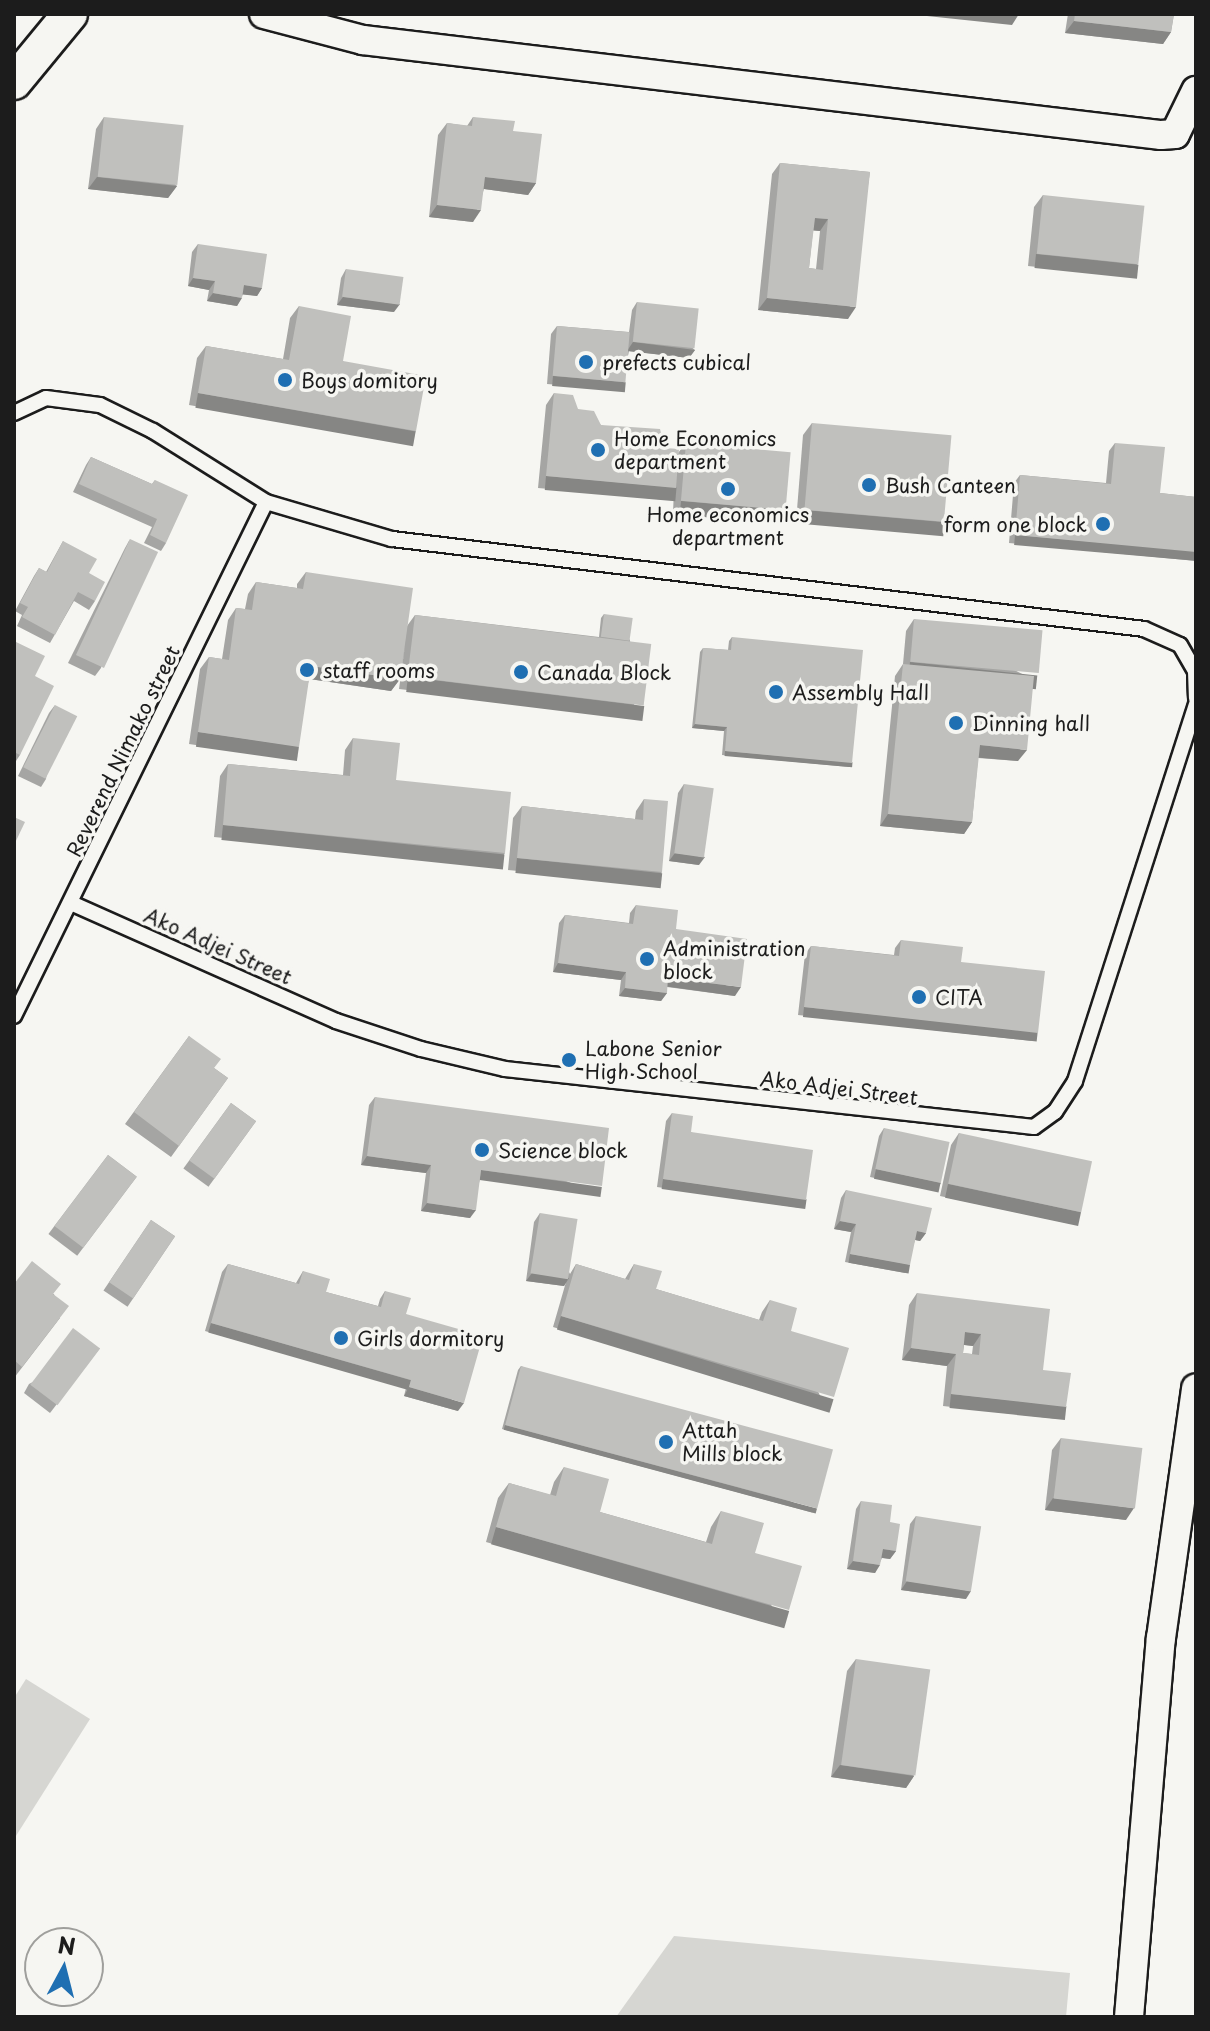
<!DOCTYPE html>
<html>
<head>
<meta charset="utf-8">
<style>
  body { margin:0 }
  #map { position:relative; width:1210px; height:2031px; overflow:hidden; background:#f6f6f2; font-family:"Playpen Sans",sans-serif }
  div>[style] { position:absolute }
  .green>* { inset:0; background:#d6d6d2 }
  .roads { filter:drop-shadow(2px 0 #1c1c1c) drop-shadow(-2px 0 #1c1c1c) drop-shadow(0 2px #1c1c1c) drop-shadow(0 -2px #1c1c1c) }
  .service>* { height:14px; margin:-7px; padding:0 7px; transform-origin:7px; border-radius:7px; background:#f6f6f2 }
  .minor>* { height:28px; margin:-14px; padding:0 14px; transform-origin:14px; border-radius:14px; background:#f6f6f2 }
  .tertiary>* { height:34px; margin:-17px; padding:0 17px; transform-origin:17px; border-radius:17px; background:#f6f6f2 }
  .wall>* { inset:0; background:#a5a5a3; transform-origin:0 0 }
  .shaded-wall>* { inset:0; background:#868684; transform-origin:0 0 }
  .building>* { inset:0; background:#c0c0bd; transform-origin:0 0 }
  .dots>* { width:22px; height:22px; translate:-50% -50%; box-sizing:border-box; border:4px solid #f6f6f2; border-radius:50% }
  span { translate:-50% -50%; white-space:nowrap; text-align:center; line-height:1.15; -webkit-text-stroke:7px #f6f6f2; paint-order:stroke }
  .poi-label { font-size:20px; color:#1c1c1c }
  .left { translate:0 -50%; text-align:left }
  .right { translate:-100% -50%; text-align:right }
  .street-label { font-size:20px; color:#1c1c1c }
  .frame { position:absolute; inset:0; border:16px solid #1c1c1c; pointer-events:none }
  .north { position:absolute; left:24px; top:1927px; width:80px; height:80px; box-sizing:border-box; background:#f6f6f2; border:2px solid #9f9f9c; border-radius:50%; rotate:7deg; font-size:22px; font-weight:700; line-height:32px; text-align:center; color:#1c1c1c }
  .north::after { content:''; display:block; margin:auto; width:28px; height:36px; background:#1f6fb2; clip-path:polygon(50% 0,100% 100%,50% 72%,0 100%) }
</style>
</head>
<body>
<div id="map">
  <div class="green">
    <div style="clip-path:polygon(26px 1679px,90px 1719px,14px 1839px,14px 1698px)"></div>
    <div style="clip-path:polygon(674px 1936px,1070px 1973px,1066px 2017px,616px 2017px)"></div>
  </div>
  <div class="roads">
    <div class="service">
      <div style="left:14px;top:413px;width:35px;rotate:-25deg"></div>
      <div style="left:46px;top:398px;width:54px;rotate:7.4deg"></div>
      <div style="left:100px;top:405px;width:59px;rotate:26.1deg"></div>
      <div style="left:153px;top:431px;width:133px;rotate:32.1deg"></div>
      <div style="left:266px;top:502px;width:131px;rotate:16.4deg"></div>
      <div style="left:392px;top:539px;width:757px;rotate:6.82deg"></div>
      <div style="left:1144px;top:629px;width:39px;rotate:24deg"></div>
      <div style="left:1180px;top:645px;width:30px;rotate:60deg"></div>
      <div style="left:1195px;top:671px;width:27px;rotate:88deg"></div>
      <div style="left:71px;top:903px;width:290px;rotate:24deg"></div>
      <div style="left:336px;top:1021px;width:89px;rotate:18.2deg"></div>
      <div style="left:421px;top:1049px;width:86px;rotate:13.4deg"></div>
      <div style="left:505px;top:1069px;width:532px;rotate:6.26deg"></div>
      <div style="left:1034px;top:1127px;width:26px;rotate:-36deg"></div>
      <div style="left:1055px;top:1112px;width:37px;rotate:-57deg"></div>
      <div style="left:1075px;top:1081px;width:396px;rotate:-72.2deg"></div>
      <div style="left:14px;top:1016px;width:572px;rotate:-63.88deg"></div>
    </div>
    <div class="minor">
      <div style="left:264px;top:14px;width:102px;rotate:14.7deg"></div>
      <div style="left:363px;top:40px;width:804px;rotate:6.79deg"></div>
      <div style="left:1161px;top:135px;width:14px;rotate:-4deg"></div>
      <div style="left:1175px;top:134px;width:48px;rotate:-64deg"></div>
      <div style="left:1129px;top:2017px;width:380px;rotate:-85.2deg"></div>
      <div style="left:1161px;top:1638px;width:252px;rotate:-82deg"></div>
    </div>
    <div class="tertiary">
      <div style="left:14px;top:82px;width:88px;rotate:-50.5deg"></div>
    </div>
  </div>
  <div class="wall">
    <div style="clip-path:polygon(1068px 14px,1174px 14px,1171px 32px,1163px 44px,1065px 33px)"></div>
    <div style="clip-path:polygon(104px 117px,177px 186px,168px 198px,88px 189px,96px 129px)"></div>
    <div style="clip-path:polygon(473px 117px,513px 131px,536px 183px,528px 195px,484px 189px,473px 222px,429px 217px,438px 135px,447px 123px,467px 126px)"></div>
    <div style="clip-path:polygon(evenodd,780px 163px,870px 172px,848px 319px,758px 310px,772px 174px,780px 163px,813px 230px,820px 231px,816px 269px,809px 268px,813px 230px)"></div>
    <div style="clip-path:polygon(1043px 195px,1138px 265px,1130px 277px,1028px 266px,1034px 207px)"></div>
    <div style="clip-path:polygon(198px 244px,262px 288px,257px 296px,243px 294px,237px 306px,207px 301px,209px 290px,188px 286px,192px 252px)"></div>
    <div style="clip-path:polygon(346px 269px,394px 312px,337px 305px,341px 278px)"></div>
    <div style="clip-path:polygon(637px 302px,695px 350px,689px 358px,629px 351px,621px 390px,547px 384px,551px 334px,557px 326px,629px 332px,632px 310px)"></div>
    <div style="clip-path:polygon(299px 306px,343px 361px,416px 431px,408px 443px,189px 405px,197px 358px,206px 346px,283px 359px,290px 318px)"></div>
    <div style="clip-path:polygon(554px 393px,601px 425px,678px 453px,686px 443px,789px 510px,780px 522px,673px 513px,674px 489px,667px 500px,538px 488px,546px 405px)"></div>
    <div style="clip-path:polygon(812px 423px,944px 522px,935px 534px,796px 522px,803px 435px)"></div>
    <div style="clip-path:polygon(1115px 443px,1160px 493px,1196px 497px,1196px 561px,1009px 543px,1014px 483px,1020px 475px,1106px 483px,1109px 451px)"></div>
    <div style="clip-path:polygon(91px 457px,152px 484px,155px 480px,166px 543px,161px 551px,144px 543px,152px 527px,73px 492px,86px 465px)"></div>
    <div style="clip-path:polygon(130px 539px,101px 668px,95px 676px,68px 663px,125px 548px)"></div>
    <div style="clip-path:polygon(63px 541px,89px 573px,95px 601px,89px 610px,74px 601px,50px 643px,17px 626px,22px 615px,15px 611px,34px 576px,39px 568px,46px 572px)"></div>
    <div style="clip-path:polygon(306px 572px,407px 626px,415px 615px,599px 637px,601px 618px,604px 614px,630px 640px,635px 717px,399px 689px,405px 645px,400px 679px,391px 691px,309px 679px,291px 759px,189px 744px,200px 669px,209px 657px,222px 659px,228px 620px,236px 608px,245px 609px,248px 594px,256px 582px,297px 588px,297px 584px)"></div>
    <div style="clip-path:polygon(914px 619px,1034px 680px,1018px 761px,978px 758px,972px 822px,964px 834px,880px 826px,895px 676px,903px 664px,906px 631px)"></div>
    <div style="clip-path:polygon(732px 637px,852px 763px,849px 767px,722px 755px,724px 731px,692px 728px,700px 652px,703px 648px,728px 650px,729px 641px)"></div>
    <div style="clip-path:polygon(14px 641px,35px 676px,20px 755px,14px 764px)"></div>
    <div style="clip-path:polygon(55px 705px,46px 779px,41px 787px,18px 776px,49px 713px)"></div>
    <div style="clip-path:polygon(353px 738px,396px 780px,505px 853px,497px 865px,214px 837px,220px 776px,228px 764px,343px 775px,345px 750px)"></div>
    <div style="clip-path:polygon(684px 784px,699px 865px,669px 861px,678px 793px)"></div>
    <div style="clip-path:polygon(644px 799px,662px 872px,654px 884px,508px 870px,513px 818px,522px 806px,635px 819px,636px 811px)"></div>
    <div style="clip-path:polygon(636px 905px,676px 929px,735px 996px,667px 987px,667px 993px,661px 1001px,619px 996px,621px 980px,553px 972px,559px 923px,565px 915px,629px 923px,630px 913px)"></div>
    <div style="clip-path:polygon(901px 940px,961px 962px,1032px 1041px,798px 1015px,805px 954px,811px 946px,894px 955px,895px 948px)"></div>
    <div style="clip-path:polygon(189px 1036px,214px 1068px,228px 1078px,171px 1157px,125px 1124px)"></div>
    <div style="clip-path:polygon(375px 1097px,596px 1194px,480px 1179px,470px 1218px,421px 1211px,426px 1173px,361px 1165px,369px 1105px)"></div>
    <div style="left:231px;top:1103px;width:31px;height:81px;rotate:36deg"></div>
    <div style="clip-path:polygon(672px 1113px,691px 1132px,806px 1200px,801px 1208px,657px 1187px,666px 1121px)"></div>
    <div style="clip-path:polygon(884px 1128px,941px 1183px,935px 1191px,870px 1177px,879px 1136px)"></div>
    <div style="clip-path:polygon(959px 1133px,1081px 1212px,1072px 1224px,940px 1196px,951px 1145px)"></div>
    <div style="left:108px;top:1155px;width:36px;height:99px;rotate:37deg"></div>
    <div style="clip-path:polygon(846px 1190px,926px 1233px,920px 1241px,915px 1240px,905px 1273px,845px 1262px,851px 1232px,834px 1229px,841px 1198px)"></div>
    <div style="clip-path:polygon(540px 1213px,570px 1274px,576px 1264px,625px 1279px,634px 1264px,656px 1289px,759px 1320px,762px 1312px,770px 1300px,791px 1331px,826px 1409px,553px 1327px,566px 1282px,564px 1286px,526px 1281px,534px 1222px)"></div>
    <div style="left:151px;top:1220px;width:29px;height:85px;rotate:34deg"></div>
    <div style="clip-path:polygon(228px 1264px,296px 1283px,303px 1271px,326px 1292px,378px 1306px,380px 1299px,385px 1291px,406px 1314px,458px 1411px,404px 1396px,406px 1388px,205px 1331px,222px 1272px)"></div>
    <div style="clip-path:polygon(14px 1284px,54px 1294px,60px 1318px,14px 1378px)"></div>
    <div style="clip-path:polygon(evenodd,917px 1293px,1043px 1370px,1066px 1407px,1058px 1419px,943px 1406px,947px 1366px,902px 1360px,909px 1305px,917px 1293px,964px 1345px,973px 1346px,972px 1354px,963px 1353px,964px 1345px)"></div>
    <div style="clip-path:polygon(100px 1348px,50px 1413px,24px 1393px,29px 1384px)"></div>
    <div style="clip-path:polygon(521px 1366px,814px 1513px,502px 1429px,518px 1370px)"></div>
    <div style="clip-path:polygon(1061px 1438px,1126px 1520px,1045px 1510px,1052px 1450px)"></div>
    <div style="clip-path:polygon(564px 1467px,600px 1512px,706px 1542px,711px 1527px,721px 1511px,755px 1553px,778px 1626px,486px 1542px,498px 1498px,509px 1483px,550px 1495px,554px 1482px)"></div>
    <div style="clip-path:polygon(861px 1501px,890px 1522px,896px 1551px,890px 1559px,882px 1558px,875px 1573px,847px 1569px,856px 1509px)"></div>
    <div style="clip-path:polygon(916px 1516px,966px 1599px,901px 1590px,910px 1524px)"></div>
    <div style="clip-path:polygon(856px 1659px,914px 1776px,906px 1788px,831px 1777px,847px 1671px)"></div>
  </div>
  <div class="shaded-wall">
    <div style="clip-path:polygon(928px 14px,1019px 14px,1012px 25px,927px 16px)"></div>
    <div style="clip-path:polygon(1074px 21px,1171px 32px,1163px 44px,1065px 33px)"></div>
    <div style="clip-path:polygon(97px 177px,177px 186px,168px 198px,88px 189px)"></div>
    <div style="clip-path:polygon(485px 177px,536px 183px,528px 195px,477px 188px)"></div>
    <div style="clip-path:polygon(437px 205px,481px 210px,473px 222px,429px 217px)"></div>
    <div style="clip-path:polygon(815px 218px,828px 219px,820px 231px,806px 230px)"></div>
    <div style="left:1036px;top:254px;width:103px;height:14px;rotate:6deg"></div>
    <div style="clip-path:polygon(193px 278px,215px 281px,209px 290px,188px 286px)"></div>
    <div style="clip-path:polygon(244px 285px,262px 288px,257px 296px,238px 294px)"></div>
    <div style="clip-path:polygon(213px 293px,242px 298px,237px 306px,207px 301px)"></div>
    <div style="clip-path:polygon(343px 297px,400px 304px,394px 312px,337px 305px)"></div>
    <div style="clip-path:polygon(767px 298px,856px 307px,848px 319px,758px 310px)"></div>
    <div style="clip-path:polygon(633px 342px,695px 350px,689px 358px,627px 351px)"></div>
    <div style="left:553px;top:376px;width:73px;height:10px;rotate:5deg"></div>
    <div style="left:198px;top:393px;width:221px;height:15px;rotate:10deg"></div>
    <div style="left:546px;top:476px;width:131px;height:14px;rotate:5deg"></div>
    <div style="left:681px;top:501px;width:108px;height:14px;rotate:5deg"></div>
    <div style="left:804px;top:510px;width:141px;height:14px;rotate:5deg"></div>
    <div style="left:1015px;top:535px;width:182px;height:10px;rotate:5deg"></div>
    <div style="left:910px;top:662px;width:128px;height:14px;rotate:6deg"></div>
    <div style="clip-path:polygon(311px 666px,400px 679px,391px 691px,303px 678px)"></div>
    <div style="left:408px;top:677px;width:238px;height:15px;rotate:7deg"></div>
    <div style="clip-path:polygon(695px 724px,727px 727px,724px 731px,692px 728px)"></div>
    <div style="left:198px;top:732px;width:102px;height:15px;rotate:8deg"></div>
    <div style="clip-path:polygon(980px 745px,1027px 750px,1018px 761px,971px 757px)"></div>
    <div style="left:725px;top:751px;width:128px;height:5px;rotate:5deg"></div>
    <div style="clip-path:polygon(888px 814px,972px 822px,964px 834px,880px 826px)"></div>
    <div style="left:223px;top:825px;width:283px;height:15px;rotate:6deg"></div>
    <div style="clip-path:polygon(675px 853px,705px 857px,699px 865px,669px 861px)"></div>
    <div style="left:517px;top:858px;width:146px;height:15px;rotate:6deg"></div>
    <div style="clip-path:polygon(558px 963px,626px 972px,621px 980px,553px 972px)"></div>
    <div style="clip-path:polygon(668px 978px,741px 987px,735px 996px,663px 986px)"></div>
    <div style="clip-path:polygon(625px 988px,667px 993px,661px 1001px,619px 996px)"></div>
    <div style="left:804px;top:1007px;width:235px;height:10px;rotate:6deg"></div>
    <div style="clip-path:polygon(367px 1156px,431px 1165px,426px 1173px,361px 1165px)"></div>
    <div style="left:876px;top:1169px;width:66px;height:10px;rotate:12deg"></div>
    <div style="left:481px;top:1170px;width:122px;height:10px;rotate:8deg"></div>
    <div style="left:663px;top:1179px;width:145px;height:10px;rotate:8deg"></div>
    <div style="left:948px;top:1184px;width:136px;height:14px;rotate:12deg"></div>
    <div style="clip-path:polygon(427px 1203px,476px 1210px,470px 1218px,421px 1211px)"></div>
    <div style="clip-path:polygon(840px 1221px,856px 1224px,851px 1232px,834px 1229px)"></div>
    <div style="clip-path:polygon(917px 1231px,926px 1233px,920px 1241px,911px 1239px)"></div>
    <div style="left:850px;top:1254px;width:61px;height:9px;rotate:10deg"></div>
    <div style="clip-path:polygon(532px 1273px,569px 1278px,564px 1286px,526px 1281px)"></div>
    <div style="left:561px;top:1316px;width:285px;height:14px;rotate:17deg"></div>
    <div style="left:211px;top:1323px;width:208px;height:10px;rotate:16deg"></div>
    <div style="clip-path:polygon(965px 1332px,981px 1334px,973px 1346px,957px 1344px)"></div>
    <div style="clip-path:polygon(911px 1348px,956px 1354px,947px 1366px,902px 1360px)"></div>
    <div style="clip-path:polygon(409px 1387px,464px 1403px,458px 1411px,404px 1396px)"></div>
    <div style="left:951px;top:1394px;width:116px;height:14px;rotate:6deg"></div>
    <div style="left:505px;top:1425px;width:323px;height:5px;rotate:15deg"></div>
    <div style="clip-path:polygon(1053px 1498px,1134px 1508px,1126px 1520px,1045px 1510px)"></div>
    <div style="left:496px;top:1527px;width:305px;height:18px;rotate:16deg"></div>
    <div style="clip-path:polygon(883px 1549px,896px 1551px,890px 1559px,877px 1557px)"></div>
    <div style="clip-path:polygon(853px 1561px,880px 1565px,875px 1573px,847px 1569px)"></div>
    <div style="clip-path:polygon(907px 1581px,971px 1591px,966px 1599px,901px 1590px)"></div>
    <div style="clip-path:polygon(840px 1765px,914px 1776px,906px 1788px,831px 1777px)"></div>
  </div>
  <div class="building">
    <div style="clip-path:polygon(1075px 14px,1174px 14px,1171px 32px,1074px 21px)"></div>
    <div style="left:104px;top:117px;width:80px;height:60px;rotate:6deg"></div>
    <div style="clip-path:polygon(473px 117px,515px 121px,513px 131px,542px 134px,536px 183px,485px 177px,481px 210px,437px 205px,447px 123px,472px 126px)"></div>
    <div style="clip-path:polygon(evenodd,780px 163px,870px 172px,856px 307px,767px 298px,780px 163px,815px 218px,828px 219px,823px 270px,809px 268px,815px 218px)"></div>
    <div style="left:1043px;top:195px;width:102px;height:59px;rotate:6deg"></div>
    <div style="clip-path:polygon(198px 244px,267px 254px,262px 288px,244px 285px,242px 298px,213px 293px,215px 281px,193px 278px)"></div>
    <div style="left:346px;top:269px;width:58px;height:28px;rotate:8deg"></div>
    <div style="left:637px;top:302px;width:62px;height:40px;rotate:6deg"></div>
    <div style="clip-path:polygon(299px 306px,351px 316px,343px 361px,426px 376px,416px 431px,198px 393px,206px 346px,289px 360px)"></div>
    <div style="left:557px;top:326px;width:73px;height:50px;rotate:5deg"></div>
    <div style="clip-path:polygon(554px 393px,573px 395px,578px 409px,594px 411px,601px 425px,660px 429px,665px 448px,679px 449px,676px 488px,546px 476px)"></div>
    <div style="left:812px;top:423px;width:140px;height:87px;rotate:5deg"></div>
    <div style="left:686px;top:443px;width:105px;height:58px;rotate:5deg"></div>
    <div style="clip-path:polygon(1115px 443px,1165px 447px,1160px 493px,1196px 497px,1196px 552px,1015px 535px,1020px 475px,1111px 484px)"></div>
    <div style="clip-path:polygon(91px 457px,152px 484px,155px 480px,188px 495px,166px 543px,150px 535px,157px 519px,79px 484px)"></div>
    <div style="left:130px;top:539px;width:31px;height:128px;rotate:25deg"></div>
    <div style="clip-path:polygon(63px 541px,97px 559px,89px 573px,105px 582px,95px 601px,78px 592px,55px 635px,22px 617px,28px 607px,20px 603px,39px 568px,47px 572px)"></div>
    <div style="clip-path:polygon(306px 572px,413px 588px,400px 679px,311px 666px,299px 747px,198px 732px,209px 657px,229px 660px,236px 608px,252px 610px,256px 582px,303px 589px)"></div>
    <div style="left:604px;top:614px;width:29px;height:23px;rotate:8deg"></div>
    <div style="left:415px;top:615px;width:238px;height:62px;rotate:7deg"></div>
    <div style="left:914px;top:619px;width:129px;height:43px;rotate:5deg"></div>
    <div style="clip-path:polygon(732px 637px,863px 650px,852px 763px,725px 751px,727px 727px,695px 724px,703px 648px,731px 650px)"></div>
    <div style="clip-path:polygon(14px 641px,45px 656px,35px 676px,54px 686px,20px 755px,14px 752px)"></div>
    <div style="clip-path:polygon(903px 664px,1034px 676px,1027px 750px,980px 745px,972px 822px,888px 814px)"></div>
    <div style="left:55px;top:705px;width:25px;height:70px;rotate:27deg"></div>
    <div style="clip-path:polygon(353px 738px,400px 743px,396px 780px,511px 792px,505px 853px,223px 825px,228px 764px,350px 776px)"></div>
    <div style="left:684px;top:784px;width:30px;height:70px;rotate:8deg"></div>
    <div style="clip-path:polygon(644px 799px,668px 801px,662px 872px,517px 858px,522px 806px,643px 820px)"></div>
    <div style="clip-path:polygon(14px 817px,25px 822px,14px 845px)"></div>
    <div style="clip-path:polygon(636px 905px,678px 910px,676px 929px,747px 939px,741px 987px,668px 978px,667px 993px,625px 988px,626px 972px,558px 963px,565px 915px,633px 924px)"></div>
    <div style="clip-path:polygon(901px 940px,963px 947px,961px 962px,1045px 971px,1038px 1033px,804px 1007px,811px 946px,899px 956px)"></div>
    <div style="clip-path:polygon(189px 1036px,221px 1059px,214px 1068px,228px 1078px,179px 1146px,134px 1112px)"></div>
    <div style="clip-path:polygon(375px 1097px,609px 1128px,602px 1186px,481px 1170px,476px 1210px,427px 1203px,431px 1165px,367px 1156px)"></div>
    <div style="left:231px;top:1103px;width:31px;height:71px;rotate:36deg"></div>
    <div style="clip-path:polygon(672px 1113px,693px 1116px,691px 1132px,813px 1150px,806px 1200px,663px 1179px)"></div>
    <div style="left:884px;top:1128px;width:67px;height:42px;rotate:12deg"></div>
    <div style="left:959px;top:1133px;width:136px;height:52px;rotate:12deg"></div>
    <div style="left:108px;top:1155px;width:36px;height:89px;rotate:37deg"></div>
    <div style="clip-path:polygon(846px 1190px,932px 1208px,926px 1233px,917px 1231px,910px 1265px,850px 1254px,856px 1224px,840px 1221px)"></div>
    <div style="left:540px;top:1213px;width:38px;height:61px;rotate:9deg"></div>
    <div style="left:151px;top:1220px;width:29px;height:75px;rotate:34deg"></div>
    <div style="clip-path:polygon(32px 1261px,61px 1284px,53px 1294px,69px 1306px,22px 1367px,14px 1360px,14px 1284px)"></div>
    <div style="clip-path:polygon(228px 1264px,299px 1284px,303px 1271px,330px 1279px,326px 1292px,381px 1307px,385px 1291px,411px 1298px,406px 1314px,483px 1336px,464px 1403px,409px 1387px,411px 1380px,211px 1323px)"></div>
    <div style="clip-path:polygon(576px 1264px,629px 1280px,634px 1264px,662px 1271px,656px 1289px,763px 1321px,770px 1300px,797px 1308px,791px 1331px,849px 1348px,834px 1397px,561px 1316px)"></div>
    <div style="clip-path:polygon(evenodd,917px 1293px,1050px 1309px,1043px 1370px,1071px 1373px,1066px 1407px,951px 1394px,956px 1354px,911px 1348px,917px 1293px,965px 1332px,981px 1334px,979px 1355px,963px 1353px,965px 1332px)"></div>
    <div style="left:73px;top:1328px;width:34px;height:71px;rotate:37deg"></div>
    <div style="left:521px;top:1366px;width:323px;height:61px;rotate:15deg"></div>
    <div style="left:1061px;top:1438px;width:82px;height:61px;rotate:7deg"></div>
    <div style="clip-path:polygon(564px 1467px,609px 1479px,600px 1512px,712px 1544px,721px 1511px,764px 1523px,755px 1553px,802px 1566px,789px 1610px,496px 1527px,509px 1483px,556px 1496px)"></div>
    <div style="clip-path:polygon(861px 1501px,892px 1505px,890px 1522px,900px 1524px,896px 1551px,883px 1549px,880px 1565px,853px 1561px)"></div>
    <div style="left:916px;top:1516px;width:66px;height:66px;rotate:9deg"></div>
    <div style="left:856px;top:1659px;width:75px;height:107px;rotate:8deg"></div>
  </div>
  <div class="dots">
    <div style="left:586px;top:362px;background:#1f6fb2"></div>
    <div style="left:285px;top:380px;background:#1f6fb2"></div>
    <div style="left:598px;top:450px;background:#1f6fb2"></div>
    <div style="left:869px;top:485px;background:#1f6fb2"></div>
    <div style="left:728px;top:489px;background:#1f6fb2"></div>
    <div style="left:1103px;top:524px;background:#1f6fb2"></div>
    <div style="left:307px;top:670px;background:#1f6fb2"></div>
    <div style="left:521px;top:672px;background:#1f6fb2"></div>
    <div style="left:776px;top:692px;background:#1f6fb2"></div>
    <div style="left:956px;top:723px;background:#1f6fb2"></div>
    <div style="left:647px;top:959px;background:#1f6fb2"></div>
    <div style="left:919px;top:997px;background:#1f6fb2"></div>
    <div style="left:569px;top:1060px;background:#1f6fb2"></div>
    <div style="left:482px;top:1150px;background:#1f6fb2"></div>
    <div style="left:341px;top:1338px;background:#1f6fb2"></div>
    <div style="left:666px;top:1442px;background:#1f6fb2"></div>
  </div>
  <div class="poi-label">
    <span class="left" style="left:602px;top:362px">prefects cubical</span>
    <span class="left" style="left:301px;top:380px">Boys domitory</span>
    <span class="left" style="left:614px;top:450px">Home Economics<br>department</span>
    <span class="left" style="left:885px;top:485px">Bush Canteen</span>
    <span style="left:728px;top:526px">Home economics<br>department</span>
    <span class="right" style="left:1087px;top:524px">form one block</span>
    <span class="left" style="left:323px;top:670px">staff rooms</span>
    <span class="left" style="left:537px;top:672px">Canada Block</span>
    <span class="left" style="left:792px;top:692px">Assembly Hall</span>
    <span class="left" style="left:972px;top:723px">Dinning hall</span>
    <span class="left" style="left:663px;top:960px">Administration<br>block</span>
    <span class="left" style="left:935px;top:997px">CITA</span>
    <span class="left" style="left:585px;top:1060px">Labone Senior<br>High School</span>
    <span class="left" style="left:498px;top:1150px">Science block</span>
    <span class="left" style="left:357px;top:1338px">Girls dormitory</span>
    <span class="left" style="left:682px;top:1442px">Attah<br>Mills block</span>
  </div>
  <div class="street-label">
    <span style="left:123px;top:751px;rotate:-64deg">Reverend Nimako street</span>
    <span style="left:218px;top:946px;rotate:24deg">Ako Adjei Street</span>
    <span style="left:839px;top:1088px;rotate:7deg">Ako Adjei Street</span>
  </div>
  <div class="frame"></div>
  <div class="north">N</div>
</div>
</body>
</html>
